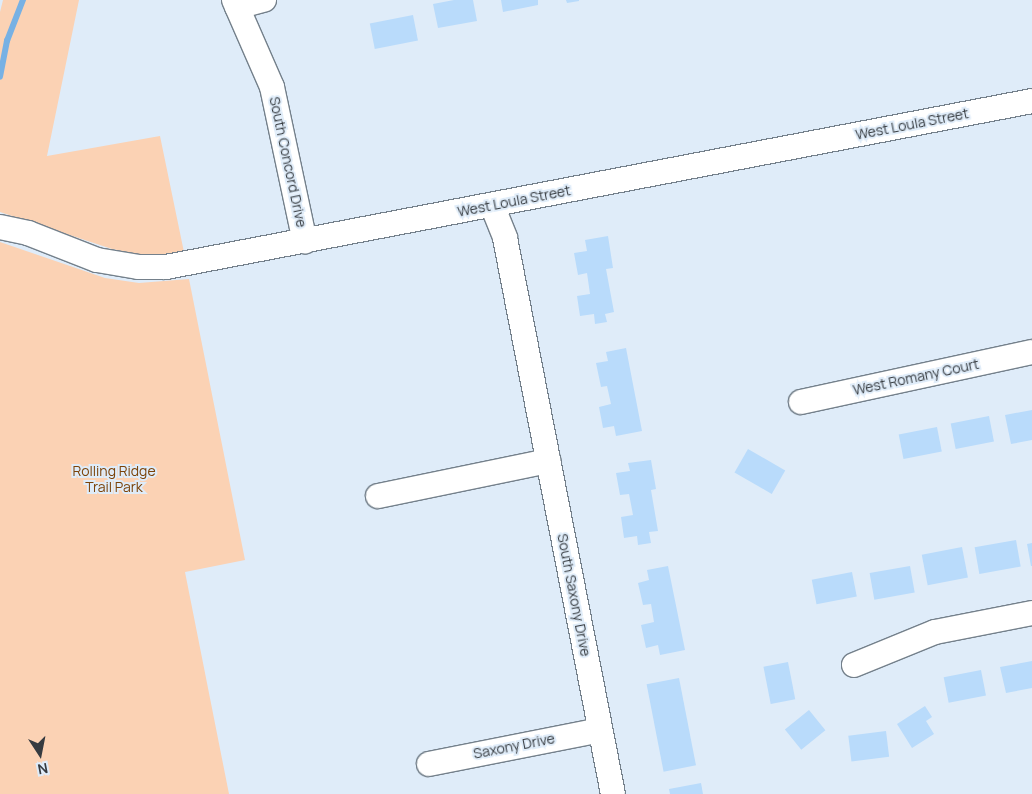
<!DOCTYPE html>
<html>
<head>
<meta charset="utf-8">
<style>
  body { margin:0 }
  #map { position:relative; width:1032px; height:794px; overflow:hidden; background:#dfecf9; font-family:Manrope,sans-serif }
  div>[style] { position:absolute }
  .green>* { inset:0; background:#fbd2b4 }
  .stream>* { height:5.5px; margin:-2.75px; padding:0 2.75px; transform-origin:2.75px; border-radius:2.75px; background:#77b1e4 }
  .building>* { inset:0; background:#b9dbfb; transform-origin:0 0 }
  .roads { filter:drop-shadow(1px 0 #74808b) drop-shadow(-1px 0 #74808b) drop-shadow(0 1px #74808b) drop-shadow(0 -1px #74808b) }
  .minor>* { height:24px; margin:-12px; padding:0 12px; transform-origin:12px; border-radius:12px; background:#fff }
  span { translate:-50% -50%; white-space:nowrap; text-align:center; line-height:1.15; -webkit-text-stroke:4px #dfecf9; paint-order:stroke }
  .street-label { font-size:14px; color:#363b40 }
  .park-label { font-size:14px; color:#7b4309 }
  .north { position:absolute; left:15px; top:729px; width:50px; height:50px; -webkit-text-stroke:4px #dfecf9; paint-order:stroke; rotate:169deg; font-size:14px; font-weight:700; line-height:20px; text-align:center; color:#363b40 }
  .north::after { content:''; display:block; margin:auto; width:18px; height:22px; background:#363b40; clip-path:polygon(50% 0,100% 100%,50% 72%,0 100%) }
</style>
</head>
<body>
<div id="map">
  <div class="green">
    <div style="clip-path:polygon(3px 0,79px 0,47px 156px,160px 136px,185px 257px,146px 256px,112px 249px,0 212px,0 12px)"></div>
    <div style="clip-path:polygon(0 242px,105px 278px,139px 283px,189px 279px,245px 560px,185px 572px,229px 794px,0 794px)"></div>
  </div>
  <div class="stream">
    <div style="left:0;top:77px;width:37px;rotate:-79deg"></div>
    <div style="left:7px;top:41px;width:44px;rotate:-68.7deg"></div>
  </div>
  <div class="building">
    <div style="clip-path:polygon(454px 0,473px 0,477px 21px,438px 28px,433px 4px)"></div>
    <div style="clip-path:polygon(501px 0,538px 0,538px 5px,503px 12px)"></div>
    <div style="clip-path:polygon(566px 0,579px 0,579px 1px,567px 3px)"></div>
    <div style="left:413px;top:15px;width:26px;height:44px;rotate:79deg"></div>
    <div style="clip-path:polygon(608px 236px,613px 268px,606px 269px,614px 312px,605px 314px,607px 322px,595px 324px,594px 314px,580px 316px,577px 296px,590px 294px,587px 273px,578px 275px,574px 253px,587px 251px,585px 240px)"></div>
    <div style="clip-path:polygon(626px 348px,642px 431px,616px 436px,614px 426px,603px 428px,599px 407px,611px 404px,607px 386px,601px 387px,596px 363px,608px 361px,606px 352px)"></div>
    <div style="clip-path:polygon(1032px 410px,1032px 440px,1011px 444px,1005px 415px)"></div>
    <div style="left:989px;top:416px;width:26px;height:39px;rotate:79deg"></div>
    <div style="left:937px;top:427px;width:25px;height:39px;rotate:79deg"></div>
    <div style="left:748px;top:449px;width:43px;height:27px;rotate:30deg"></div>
    <div style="clip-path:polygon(651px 460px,656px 489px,651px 490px,658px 531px,649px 532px,651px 543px,638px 545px,637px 536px,624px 538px,621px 517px,633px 515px,629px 494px,620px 495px,616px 473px,630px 471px,628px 463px)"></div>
    <div style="left:1016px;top:540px;width:27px;height:42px;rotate:80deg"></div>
    <div style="clip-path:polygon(1032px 543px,1032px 566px,1031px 566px,1027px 544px)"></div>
    <div style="left:962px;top:547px;width:31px;height:41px;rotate:79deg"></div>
    <div style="clip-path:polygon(668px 566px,685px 650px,660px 655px,658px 645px,646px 648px,641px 625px,654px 622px,651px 604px,643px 605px,638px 583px,649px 580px,647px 570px)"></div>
    <div style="left:910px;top:566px;width:27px;height:41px;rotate:80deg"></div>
    <div style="left:852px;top:572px;width:25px;height:41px;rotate:79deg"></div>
    <div style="clip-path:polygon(1032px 661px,1032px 688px,1006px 693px,1000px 667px)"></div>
    <div style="left:788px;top:662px;width:38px;height:25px;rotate:79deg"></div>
    <div style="left:981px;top:670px;width:26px;height:38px;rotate:79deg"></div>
    <div style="left:679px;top:678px;width:89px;height:33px;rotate:79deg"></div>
    <div style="clip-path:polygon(925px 706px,932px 717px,926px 721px,934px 734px,912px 748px,897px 724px)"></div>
    <div style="left:809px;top:710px;width:26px;height:31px;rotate:51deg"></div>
    <div style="left:886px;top:731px;width:26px;height:38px;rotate:83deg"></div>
    <div style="clip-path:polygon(701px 783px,703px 794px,670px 794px,669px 789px)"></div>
  </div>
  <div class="roads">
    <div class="minor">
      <div style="left:234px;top:0;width:95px;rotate:66.4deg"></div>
      <div style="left:272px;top:87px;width:158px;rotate:78deg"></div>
      <div style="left:237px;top:7px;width:28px;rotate:-15deg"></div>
      <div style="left:492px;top:205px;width:35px;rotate:68deg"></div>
      <div style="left:505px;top:238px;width:566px;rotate:79.01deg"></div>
      <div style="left:0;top:227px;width:29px;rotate:12deg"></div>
      <div style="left:28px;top:233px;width:74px;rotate:21.4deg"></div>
      <div style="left:97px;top:260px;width:43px;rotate:9.5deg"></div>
      <div style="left:139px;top:267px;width:27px"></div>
      <div style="left:166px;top:267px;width:882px;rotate:-10.85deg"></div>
      <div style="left:801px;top:402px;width:236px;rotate:-12.2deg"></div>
      <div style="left:378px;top:496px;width:174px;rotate:-11.6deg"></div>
      <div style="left:854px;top:665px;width:87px;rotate:-22.2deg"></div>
      <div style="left:935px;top:632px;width:99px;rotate:-11.1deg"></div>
      <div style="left:429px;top:764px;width:174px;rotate:-11.2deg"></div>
    </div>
  </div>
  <div class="street-label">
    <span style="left:912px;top:124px;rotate:-11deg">West Loula Street</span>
    <span style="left:288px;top:162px;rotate:78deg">South Concord Drive</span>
    <span style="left:514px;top:201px;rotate:-11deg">West Loula Street</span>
    <span style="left:916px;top:377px;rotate:-12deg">West Romany Court</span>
    <span style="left:574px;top:595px;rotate:79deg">South Saxony Drive</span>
    <span style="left:514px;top:746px;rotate:-11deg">Saxony Drive</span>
  </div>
  <div class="park-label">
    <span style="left:114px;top:479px">Rolling Ridge<br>Trail Park</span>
  </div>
  <div class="north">N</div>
</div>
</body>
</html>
